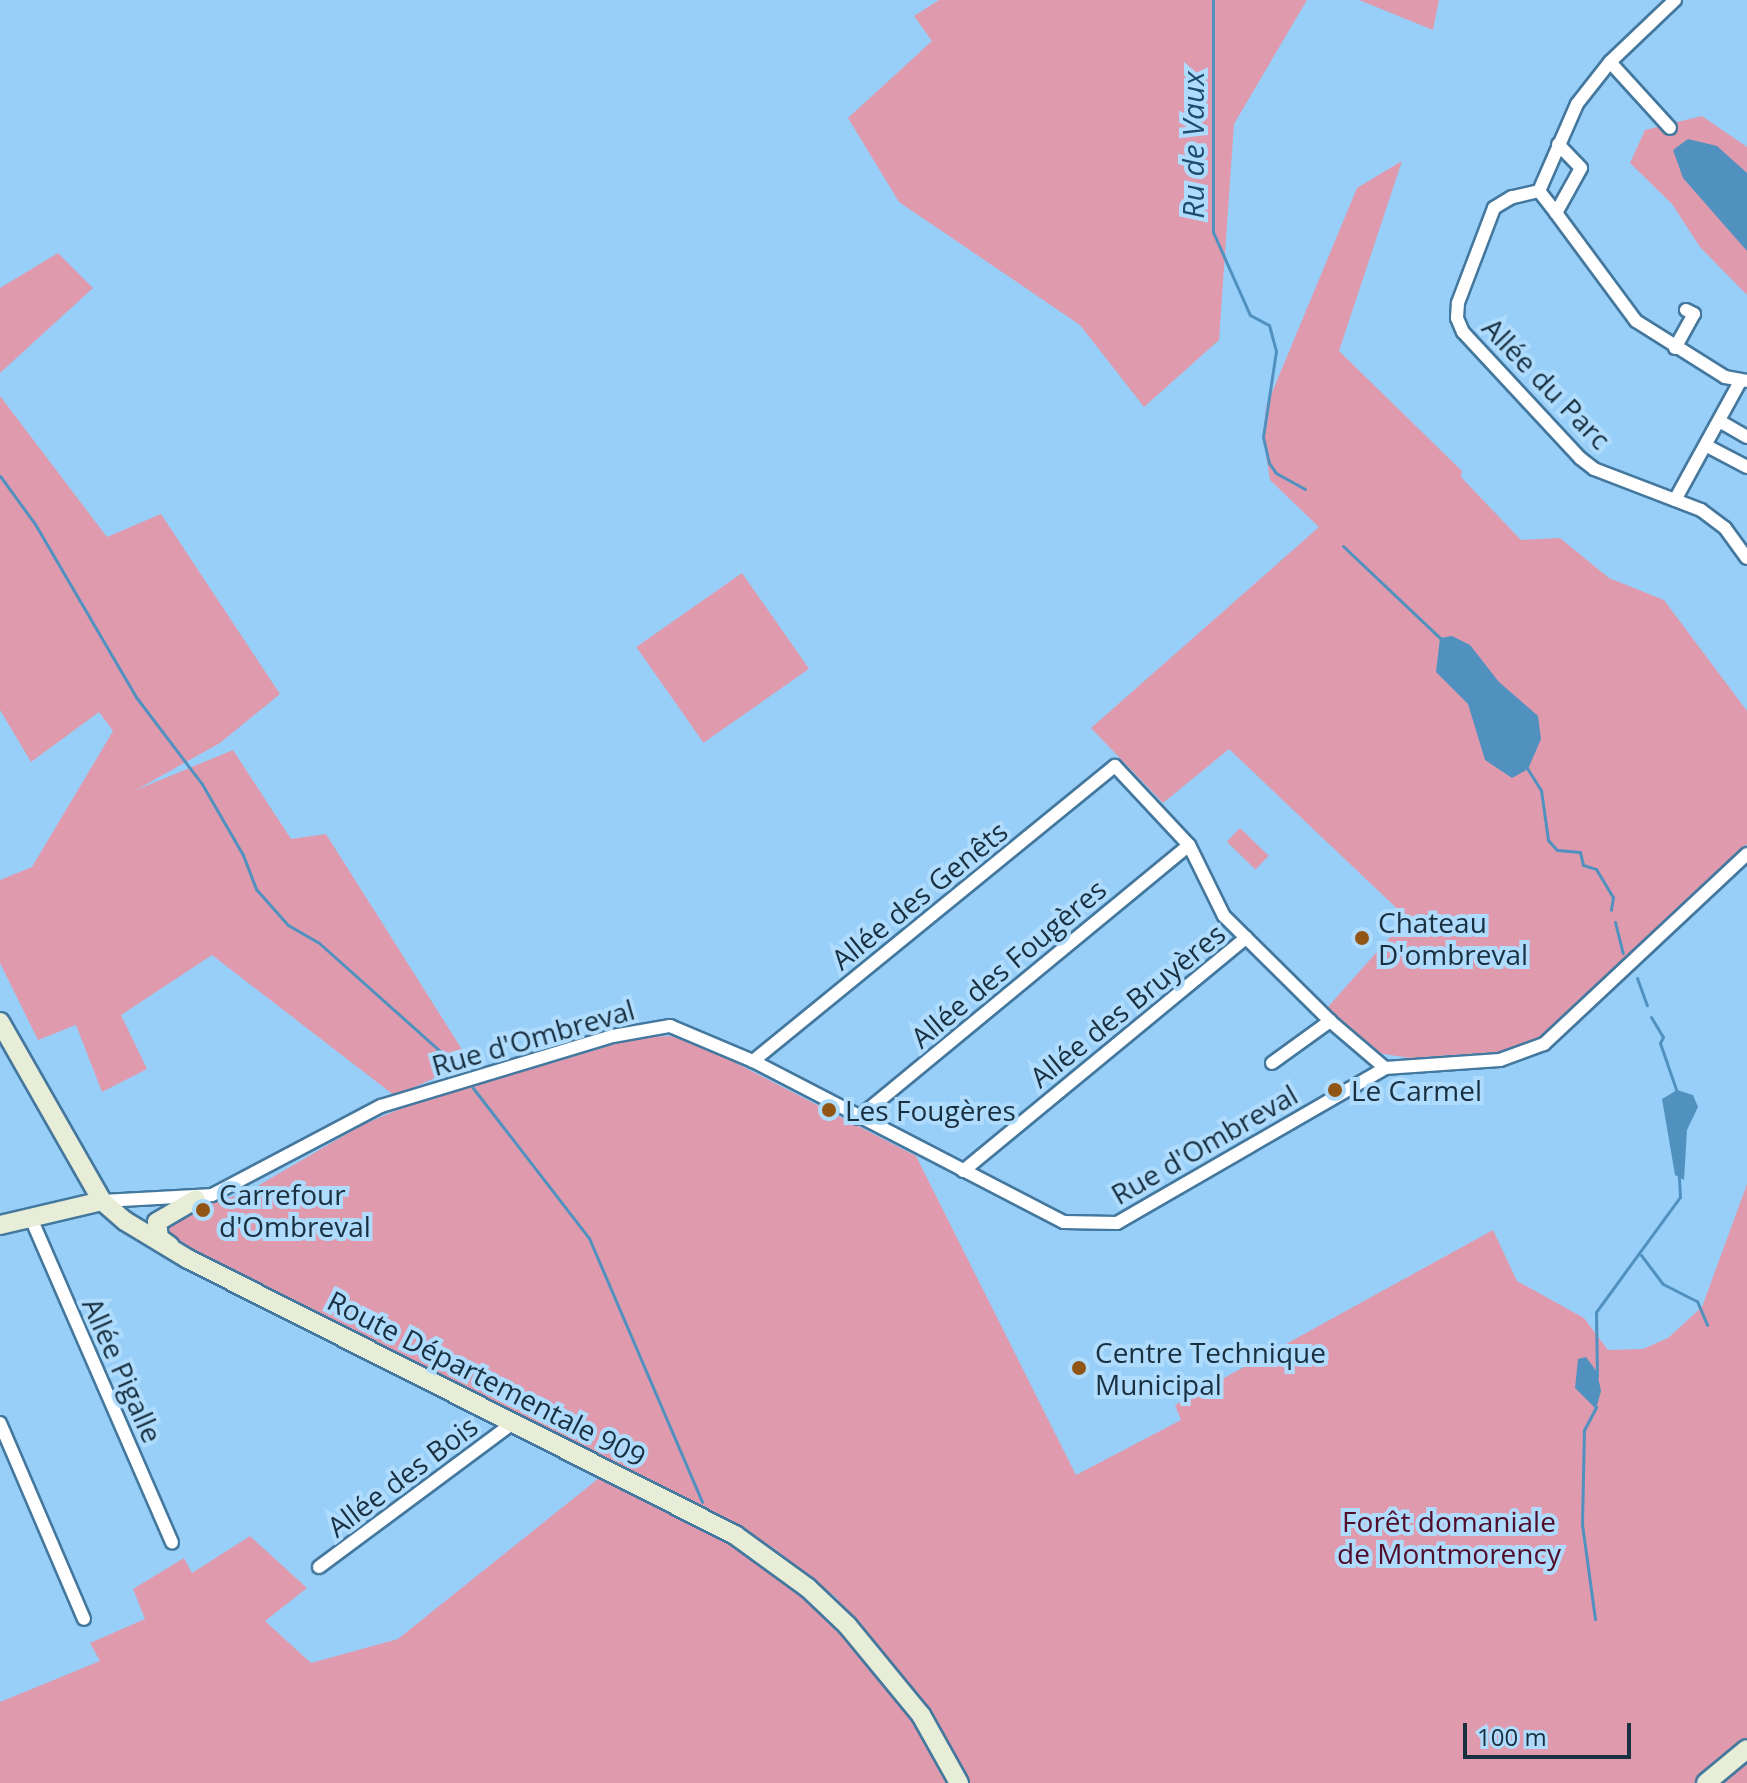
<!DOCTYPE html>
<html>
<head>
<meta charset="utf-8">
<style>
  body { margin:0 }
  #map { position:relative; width:1747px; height:1783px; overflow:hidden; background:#98cff9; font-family:"Open Sans",sans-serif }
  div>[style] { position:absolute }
  .green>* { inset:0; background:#df9bad; transform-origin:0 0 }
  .water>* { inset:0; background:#5091c0 }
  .stream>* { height:3px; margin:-1.5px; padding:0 1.5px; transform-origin:1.5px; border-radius:1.5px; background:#5091c0 }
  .roads { filter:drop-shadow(2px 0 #44789e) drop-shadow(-2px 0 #44789e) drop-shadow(0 2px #44789e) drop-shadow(0 -2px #44789e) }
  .street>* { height:12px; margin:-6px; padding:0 6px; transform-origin:6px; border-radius:6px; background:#fff }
  .secondary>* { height:18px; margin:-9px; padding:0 9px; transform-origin:9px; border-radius:9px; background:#e7edd7 }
  .dots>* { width:22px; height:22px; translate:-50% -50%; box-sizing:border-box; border:4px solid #afdbfd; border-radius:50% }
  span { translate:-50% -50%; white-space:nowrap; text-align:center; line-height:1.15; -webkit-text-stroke:8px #afdbfd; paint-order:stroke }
  .street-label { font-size:28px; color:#193040 }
  .poi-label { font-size:28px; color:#193040 }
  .left { translate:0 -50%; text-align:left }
  .park-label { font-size:28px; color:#500c28 }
  .water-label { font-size:30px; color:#1c4d6e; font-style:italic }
  .scale { position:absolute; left:1463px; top:1723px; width:168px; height:36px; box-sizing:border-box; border:4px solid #193040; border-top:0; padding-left:10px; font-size:24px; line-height:28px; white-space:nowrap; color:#193040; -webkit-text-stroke:6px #afdbfd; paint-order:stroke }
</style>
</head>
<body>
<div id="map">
  <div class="green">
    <div style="clip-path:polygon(939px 0,1307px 0,1234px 124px,1219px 340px,1144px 407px,1080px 325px,899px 202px,848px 118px,932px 41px,914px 16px)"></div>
    <div style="clip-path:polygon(1359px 0,1439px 0,1433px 30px)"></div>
    <div style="clip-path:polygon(1702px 116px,1747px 147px,1747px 295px,1700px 247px,1672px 204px,1630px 163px,1645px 130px)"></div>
    <div style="clip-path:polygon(1402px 161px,1339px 351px,1462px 471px,1461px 477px,1521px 540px,1560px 538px,1609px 578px,1664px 600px,1747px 711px,1747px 844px,1543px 1036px,1509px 1051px,1410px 1058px,1377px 1053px,1327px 1008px,1407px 918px,1229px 749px,1163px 803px,1091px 728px,1319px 527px,1270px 480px,1263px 437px,1266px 407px,1357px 188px)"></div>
    <div style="clip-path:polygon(58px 253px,93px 288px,0 373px,0 288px)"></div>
    <div style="clip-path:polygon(0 396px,107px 537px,161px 514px,280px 694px,220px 743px,136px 790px,233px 750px,291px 839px,326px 834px,470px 1062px,395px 1096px,212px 955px,121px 1015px,147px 1069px,102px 1092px,76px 1025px,38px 1040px,0 963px,0 880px,32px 867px,113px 731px,99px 712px,31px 762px,0 710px)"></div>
    <div style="left:742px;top:573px;width:117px;height:129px;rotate:55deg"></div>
    <div style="left:1240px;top:828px;width:40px;height:19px;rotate:44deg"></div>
    <div style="clip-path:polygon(669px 1036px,695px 1042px,916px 1156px,1076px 1475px,1181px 1420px,1175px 1405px,1493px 1230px,1517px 1281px,1584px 1318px,1608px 1350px,1643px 1349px,1668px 1338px,1702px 1307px,1747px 1184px,1747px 1783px,0 1783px,0 1702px,100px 1661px,90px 1643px,145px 1619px,133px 1589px,184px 1558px,192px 1573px,250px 1536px,307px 1588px,265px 1621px,311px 1663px,398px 1639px,614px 1466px,827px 1605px,838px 1599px,772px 1547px,701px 1505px,381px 1348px,164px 1234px,169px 1218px,249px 1191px,362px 1125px,407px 1106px,636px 1038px)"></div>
  </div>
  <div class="water">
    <div style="clip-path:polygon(1688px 139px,1717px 146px,1747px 173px,1747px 251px,1683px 178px,1673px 150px)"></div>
    <div style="clip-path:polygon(1452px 636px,1470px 645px,1499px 682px,1538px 716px,1541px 739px,1528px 769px,1512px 778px,1485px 760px,1468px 704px,1436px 672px,1440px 638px)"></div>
    <div style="clip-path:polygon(1677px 1090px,1693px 1095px,1698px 1107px,1687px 1130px,1684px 1180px,1675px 1175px,1662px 1099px)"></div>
    <div style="clip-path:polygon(1586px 1357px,1597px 1372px,1601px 1391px,1596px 1409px,1575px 1388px,1578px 1359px)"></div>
  </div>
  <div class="stream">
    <div style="left:1213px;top:0;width:232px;rotate:90deg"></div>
    <div style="left:1213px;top:232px;width:91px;rotate:66deg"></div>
    <div style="left:1250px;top:315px;width:21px;rotate:28deg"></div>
    <div style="left:1269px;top:325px;width:27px;rotate:75deg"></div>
    <div style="left:1276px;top:351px;width:87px;rotate:98.6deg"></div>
    <div style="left:1263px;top:437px;width:27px;rotate:77deg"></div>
    <div style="left:1269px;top:463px;width:12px;rotate:55deg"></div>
    <div style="left:1276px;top:473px;width:33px;rotate:29deg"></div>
    <div style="left:0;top:476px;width:59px;rotate:53.9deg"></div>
    <div style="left:35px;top:524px;width:200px;rotate:59.7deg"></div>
    <div style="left:136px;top:697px;width:109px;rotate:52.8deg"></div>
    <div style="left:202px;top:784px;width:82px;rotate:60deg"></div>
    <div style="left:243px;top:855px;width:36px;rotate:69deg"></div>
    <div style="left:256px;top:889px;width:48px;rotate:48.4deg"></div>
    <div style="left:288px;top:925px;width:34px;rotate:30deg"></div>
    <div style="left:318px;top:942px;width:192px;rotate:41.8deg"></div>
    <div style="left:1343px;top:546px;width:135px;rotate:43.5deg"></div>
    <div style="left:1527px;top:768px;width:26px;rotate:58deg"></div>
    <div style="left:1541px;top:790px;width:50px;rotate:82deg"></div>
    <div style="left:1548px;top:840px;width:13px;rotate:48deg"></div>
    <div style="left:1557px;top:850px;width:23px;rotate:5deg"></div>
    <div style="left:1580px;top:852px;width:13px;rotate:77deg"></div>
    <div style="left:1583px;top:865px;width:14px;rotate:17deg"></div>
    <div style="left:1596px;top:869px;width:33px;rotate:59deg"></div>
    <div style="left:1613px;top:897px;width:13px;rotate:99deg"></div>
    <div style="left:1615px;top:922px;width:32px;rotate:76deg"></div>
    <div style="left:1637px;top:978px;width:29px;rotate:70deg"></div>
    <div style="left:1651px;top:1017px;width:23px;rotate:59deg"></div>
    <div style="left:1663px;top:1037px;width:7px;rotate:117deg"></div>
    <div style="left:1660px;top:1043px;width:52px;rotate:70.9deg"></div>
    <div style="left:473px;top:1088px;width:190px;rotate:52.3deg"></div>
    <div style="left:589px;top:1238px;width:287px;rotate:66.8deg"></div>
    <div style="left:1641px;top:1255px;width:36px;rotate:53deg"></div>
    <div style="left:1663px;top:1284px;width:38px;rotate:27deg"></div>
    <div style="left:1697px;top:1301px;width:26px;rotate:67deg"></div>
    <div style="left:1597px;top:1376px;width:64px;rotate:-90.9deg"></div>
    <div style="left:1596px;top:1312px;width:142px;rotate:-53.9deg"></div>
    <div style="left:1680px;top:1197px;width:22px;rotate:-93deg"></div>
    <div style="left:1595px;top:1619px;width:96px;rotate:-97.8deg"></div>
    <div style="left:1582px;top:1524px;width:94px;rotate:-88.8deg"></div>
    <div style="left:1584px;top:1430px;width:26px;rotate:-62deg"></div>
  </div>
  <div class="roads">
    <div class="street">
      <div style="left:1675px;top:0;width:90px;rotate:136.4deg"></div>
      <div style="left:1610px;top:62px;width:53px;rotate:128.2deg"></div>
      <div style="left:1577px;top:104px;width:95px;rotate:113.6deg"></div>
      <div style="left:1539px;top:191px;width:28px;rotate:167deg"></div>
      <div style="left:1512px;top:197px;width:21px;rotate:149deg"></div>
      <div style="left:1494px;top:208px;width:102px;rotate:110.8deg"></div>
      <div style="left:1458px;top:303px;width:15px;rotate:94deg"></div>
      <div style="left:1457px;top:318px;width:15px;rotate:67deg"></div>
      <div style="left:1463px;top:332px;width:172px;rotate:47.1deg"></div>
      <div style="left:1580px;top:458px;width:18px;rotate:38deg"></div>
      <div style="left:1594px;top:469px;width:115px;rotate:21deg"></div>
      <div style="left:1701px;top:510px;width:30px;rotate:37deg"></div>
      <div style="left:1725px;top:528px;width:37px;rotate:54deg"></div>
      <div style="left:1610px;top:62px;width:89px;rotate:47.7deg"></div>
      <div style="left:1539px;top:191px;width:28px;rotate:52deg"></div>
      <div style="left:1556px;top:213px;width:51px;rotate:-60.9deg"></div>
      <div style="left:1581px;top:168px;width:33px;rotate:-134deg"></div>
      <div style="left:1556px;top:213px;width:134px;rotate:53.5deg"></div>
      <div style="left:1636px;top:321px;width:105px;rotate:32.2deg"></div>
      <div style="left:1725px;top:377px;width:22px;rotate:10deg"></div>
      <div style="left:1675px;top:348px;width:39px;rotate:-61deg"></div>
      <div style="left:1694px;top:314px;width:9px;rotate:-153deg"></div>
      <div style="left:1721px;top:422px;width:30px;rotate:30deg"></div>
      <div style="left:1707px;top:446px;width:45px;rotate:27.7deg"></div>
      <div style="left:1675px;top:500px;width:135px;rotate:-61.2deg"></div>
      <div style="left:753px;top:1061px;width:467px;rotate:-39.2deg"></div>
      <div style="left:1115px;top:766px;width:108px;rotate:46.9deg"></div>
      <div style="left:1189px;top:845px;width:79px;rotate:63.8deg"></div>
      <div style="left:1224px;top:916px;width:149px;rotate:44.7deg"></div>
      <div style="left:1330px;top:1021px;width:72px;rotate:40.5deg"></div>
      <div style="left:1272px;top:1063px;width:72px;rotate:-35.9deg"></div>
      <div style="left:858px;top:1118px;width:429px;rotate:-39.5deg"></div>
      <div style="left:963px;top:1171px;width:367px;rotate:-39.5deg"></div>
      <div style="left:104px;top:1201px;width:108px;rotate:-3.2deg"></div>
      <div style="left:212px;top:1195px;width:191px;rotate:-27.8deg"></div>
      <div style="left:381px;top:1106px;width:242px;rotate:-16.8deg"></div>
      <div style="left:613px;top:1036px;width:58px;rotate:-10deg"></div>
      <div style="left:670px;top:1026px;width:90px;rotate:22.9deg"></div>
      <div style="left:753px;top:1061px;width:350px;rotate:27.4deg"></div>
      <div style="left:1064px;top:1222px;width:53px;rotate:1.1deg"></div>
      <div style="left:1117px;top:1223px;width:310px;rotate:-30deg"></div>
      <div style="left:1385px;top:1068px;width:115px;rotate:-4deg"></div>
      <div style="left:1500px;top:1060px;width:47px;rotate:-20deg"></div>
      <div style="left:1544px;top:1044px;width:278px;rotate:-43.1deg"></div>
      <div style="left:30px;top:1216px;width:356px;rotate:66.5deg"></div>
      <div style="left:0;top:1423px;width:213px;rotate:66.8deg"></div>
      <div style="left:319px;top:1567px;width:242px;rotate:-36.6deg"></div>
    </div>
    <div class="secondary">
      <div style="left:0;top:1022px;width:206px;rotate:60.3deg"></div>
      <div style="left:102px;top:1201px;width:30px;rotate:41deg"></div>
      <div style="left:125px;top:1221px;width:74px;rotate:31.1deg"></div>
      <div style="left:188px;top:1259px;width:613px;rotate:26.77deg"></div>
      <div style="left:735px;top:1535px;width:90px;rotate:36deg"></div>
      <div style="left:808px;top:1588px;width:54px;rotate:43.5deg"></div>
      <div style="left:847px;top:1625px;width:117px;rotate:50.6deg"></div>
      <div style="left:921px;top:1715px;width:78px;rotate:60.8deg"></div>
      <div style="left:0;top:1225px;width:105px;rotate:-13.2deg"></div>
      <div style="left:170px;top:1246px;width:14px;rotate:-144deg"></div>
      <div style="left:159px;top:1238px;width:16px;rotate:-97deg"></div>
      <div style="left:157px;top:1222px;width:45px;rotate:-30.5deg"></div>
      <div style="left:1706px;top:1783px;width:53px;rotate:-39.7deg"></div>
    </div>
  </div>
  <div class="dots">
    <div style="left:1362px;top:938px;background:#915515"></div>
    <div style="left:1335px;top:1090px;background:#915515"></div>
    <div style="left:829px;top:1110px;background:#915515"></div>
    <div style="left:203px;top:1210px;background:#915515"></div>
    <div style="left:1079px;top:1368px;background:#915515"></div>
  </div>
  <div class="street-label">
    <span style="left:1547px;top:383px;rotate:46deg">Allée du Parc</span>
    <span style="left:919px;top:895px;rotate:-39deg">Allée des Genêts</span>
    <span style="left:1008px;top:963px;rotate:-40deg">Allée des Fougères</span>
    <span style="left:1127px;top:1005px;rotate:-39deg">Allée des Bruyères</span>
    <span style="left:533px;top:1037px;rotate:-16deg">Rue d'Ombreval</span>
    <span style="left:1204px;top:1144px;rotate:-30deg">Rue d'Ombreval</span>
    <span style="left:123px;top:1370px;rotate:66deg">Allée Pigalle</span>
    <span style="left:487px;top:1378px;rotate:27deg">Route Départementale 909</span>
    <span style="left:402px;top:1476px;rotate:-37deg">Allée des Bois</span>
  </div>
  <div class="poi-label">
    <span class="left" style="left:1378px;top:938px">Chateau<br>D'ombreval</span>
    <span class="left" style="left:1351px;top:1090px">Le Carmel</span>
    <span class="left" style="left:845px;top:1110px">Les Fougères</span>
    <span class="left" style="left:219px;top:1210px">Carrefour<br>d'Ombreval</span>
    <span class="left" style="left:1095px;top:1368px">Centre Technique<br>Municipal</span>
  </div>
  <div class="park-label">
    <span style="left:1449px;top:1537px">Forêt domaniale<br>de Montmorency</span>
  </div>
  <div class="water-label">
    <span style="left:1193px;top:145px;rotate:-90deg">Ru de Vaux</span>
  </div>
  <div class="scale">100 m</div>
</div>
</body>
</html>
